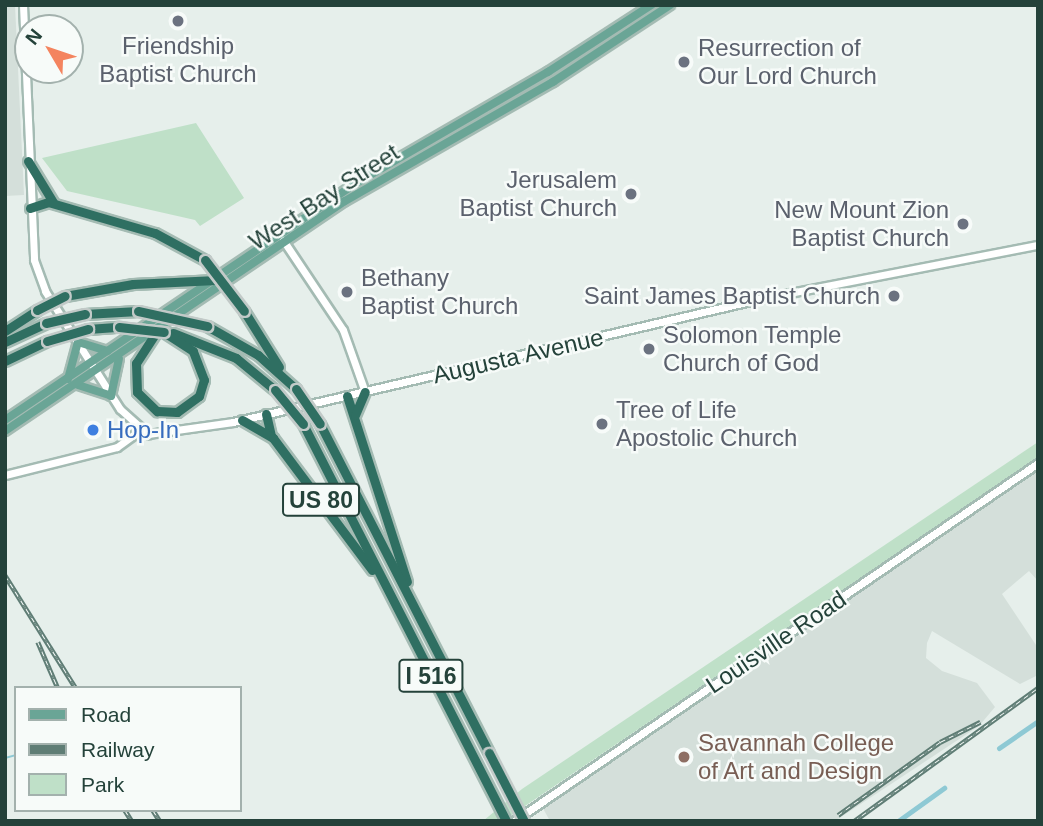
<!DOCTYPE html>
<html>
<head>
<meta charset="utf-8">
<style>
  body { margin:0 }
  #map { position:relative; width:1043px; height:826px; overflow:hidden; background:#e6efeb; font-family:Arial,sans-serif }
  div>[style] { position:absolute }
  .built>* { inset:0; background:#d4dfda }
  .green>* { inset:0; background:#bfe0c8 }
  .stream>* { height:2px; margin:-1px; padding:0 1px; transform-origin:1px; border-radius:1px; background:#8ec9d4 }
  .canal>* { height:5px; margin:-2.5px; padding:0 2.5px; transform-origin:2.5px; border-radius:2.5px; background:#8ec9d4 }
  .roads { filter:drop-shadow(2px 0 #a4bbb3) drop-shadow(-2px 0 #a4bbb3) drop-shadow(0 2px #a4bbb3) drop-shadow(0 -2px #a4bbb3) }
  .secondary>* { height:7px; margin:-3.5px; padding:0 3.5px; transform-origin:3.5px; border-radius:3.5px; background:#fff }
  .primary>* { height:8px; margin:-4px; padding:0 4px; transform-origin:4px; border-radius:4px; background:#6aa596 }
  .highway>* { height:9px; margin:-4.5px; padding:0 4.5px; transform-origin:4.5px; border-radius:4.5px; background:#2f6f62 }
  .rail>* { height:4.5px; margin-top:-2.25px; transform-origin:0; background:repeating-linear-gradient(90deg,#f7fbf9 0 5px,#5f7d75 0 10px); box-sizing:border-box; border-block:2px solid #5f7d75 }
  .bridges { filter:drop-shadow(2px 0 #c2cac8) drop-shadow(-2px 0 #c2cac8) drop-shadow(0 2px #c2cac8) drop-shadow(0 -2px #c2cac8) }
  .highway-bridge>* { height:9px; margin:-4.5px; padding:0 4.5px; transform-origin:4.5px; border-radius:4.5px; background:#2f6f62 }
  .dots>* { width:19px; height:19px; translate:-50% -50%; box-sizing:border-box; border:4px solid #f7fbf9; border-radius:50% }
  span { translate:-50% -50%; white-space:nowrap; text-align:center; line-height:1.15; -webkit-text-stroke:5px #f7fbf9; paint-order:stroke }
  .shield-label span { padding:2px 5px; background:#f7fbf9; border:2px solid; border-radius:5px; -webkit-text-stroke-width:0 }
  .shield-label { font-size:23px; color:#24423a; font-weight:700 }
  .worship-label { font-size:24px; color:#5b616d }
  .left { translate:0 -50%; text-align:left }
  .right { translate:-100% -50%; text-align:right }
  .street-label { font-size:24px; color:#24423a }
  .shop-label { font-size:24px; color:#366cbe }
  .education-label { font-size:24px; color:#785e54 }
  .frame { position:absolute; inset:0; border:7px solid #24423a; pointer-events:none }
  .legend { position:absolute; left:14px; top:686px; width:228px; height:126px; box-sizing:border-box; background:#f7fbf9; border:2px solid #a3b1ad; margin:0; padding:9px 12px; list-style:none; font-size:21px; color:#24423a }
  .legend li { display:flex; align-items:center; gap:14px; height:35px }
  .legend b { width:35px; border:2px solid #a3b1ad }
  .north { position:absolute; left:14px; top:14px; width:70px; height:70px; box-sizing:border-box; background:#f7fbf9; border:2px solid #a3b1ad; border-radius:50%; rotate:309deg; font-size:19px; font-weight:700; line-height:28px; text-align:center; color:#24423a }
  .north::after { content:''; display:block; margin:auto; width:24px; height:32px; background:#f4845f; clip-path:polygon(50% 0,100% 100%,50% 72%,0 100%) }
</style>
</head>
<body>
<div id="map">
  <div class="built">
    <div style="clip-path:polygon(5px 5px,15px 5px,24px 195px,5px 196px)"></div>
    <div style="clip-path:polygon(1038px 463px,1038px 581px,1029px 571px,1002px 594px,1038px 648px,1038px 675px,1020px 684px,932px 631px,927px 643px,926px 658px,942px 671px,977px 683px,995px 707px,979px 726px,835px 821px,550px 821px,540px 803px)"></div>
  </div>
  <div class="green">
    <div style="clip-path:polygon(196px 123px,244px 198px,200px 226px,195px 220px,67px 191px,42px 158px)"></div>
    <div style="clip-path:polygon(1038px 442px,1038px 458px,817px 608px,503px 821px,483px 821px,522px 789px)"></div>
  </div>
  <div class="stream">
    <div style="left:5px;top:758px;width:11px;rotate:-15deg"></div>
  </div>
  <div class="canal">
    <div style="left:999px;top:748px;width:47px;rotate:-34.7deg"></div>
    <div style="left:898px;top:821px;width:57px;rotate:-35.7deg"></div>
  </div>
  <div class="roads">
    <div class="secondary">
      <div style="left:23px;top:5px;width:255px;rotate:87.5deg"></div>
      <div style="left:34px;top:260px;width:33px;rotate:70deg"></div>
      <div style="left:45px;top:291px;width:140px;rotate:57.6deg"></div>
      <div style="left:120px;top:409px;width:38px;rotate:42deg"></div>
      <div style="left:148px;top:434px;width:86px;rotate:-8deg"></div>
      <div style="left:233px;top:422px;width:540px;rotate:-13.16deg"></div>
      <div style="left:759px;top:299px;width:284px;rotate:-11deg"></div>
      <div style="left:283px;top:240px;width:108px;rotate:56.3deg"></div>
      <div style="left:343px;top:330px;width:66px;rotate:70.5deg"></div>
      <div style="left:5px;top:475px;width:115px;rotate:-14deg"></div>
      <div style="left:117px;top:447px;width:29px;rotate:-36deg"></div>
      <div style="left:514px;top:821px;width:635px;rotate:-34.34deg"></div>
    </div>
    <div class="primary">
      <div style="left:68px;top:379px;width:38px;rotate:-75deg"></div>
      <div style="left:78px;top:342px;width:31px;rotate:17deg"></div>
      <div style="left:78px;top:385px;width:35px;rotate:18deg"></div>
      <div style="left:111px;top:396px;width:38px;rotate:-78deg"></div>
      <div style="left:5px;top:420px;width:426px;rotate:-34deg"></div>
      <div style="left:358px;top:182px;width:220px;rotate:-30.1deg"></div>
      <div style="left:548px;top:72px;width:123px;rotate:-33deg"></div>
      <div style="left:5px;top:431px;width:410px;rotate:-34.1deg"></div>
      <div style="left:345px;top:201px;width:240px;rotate:-29.8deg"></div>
      <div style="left:553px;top:82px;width:140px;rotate:-33.3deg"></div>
    </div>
    <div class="highway">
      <div style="left:28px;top:161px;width:48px;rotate:58.6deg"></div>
      <div style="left:30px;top:208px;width:19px;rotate:-18deg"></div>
      <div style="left:48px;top:202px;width:111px;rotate:16.2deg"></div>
      <div style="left:155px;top:233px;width:57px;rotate:28.4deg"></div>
      <div style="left:65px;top:296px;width:69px;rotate:-10deg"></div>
      <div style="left:133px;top:284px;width:83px;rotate:-2.8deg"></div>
      <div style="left:244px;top:311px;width:66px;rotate:58deg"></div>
      <div style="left:85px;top:314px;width:53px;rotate:-3.2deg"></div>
      <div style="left:207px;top:326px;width:59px;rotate:29.6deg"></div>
      <div style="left:258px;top:355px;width:51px;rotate:41.8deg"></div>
      <div style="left:88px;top:329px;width:31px;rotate:-4deg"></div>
      <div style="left:5px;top:331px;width:38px;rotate:-33deg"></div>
      <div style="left:173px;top:333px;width:68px;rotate:21.6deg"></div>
      <div style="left:236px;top:358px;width:50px;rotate:39.4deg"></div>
      <div style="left:155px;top:334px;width:35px;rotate:123deg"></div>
      <div style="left:136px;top:363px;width:29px;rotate:88deg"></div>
      <div style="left:137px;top:392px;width:28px;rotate:44deg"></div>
      <div style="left:157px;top:411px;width:20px;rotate:3deg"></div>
      <div style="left:177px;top:412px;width:27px;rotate:-36deg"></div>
      <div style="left:199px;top:396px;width:17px;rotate:-73deg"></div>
      <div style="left:204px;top:380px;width:31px;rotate:-111deg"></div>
      <div style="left:193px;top:351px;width:35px;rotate:-147deg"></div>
      <div style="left:5px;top:342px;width:45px;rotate:-24.9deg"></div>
      <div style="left:5px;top:361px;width:47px;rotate:-25.5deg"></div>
      <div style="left:347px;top:396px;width:195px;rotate:72.1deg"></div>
      <div style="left:266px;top:414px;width:22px;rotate:77deg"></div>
      <div style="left:355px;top:415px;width:25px;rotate:-67deg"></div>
      <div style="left:242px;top:420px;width:36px;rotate:30deg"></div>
      <div style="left:273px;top:438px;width:165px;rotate:53.1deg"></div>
      <div style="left:303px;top:424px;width:446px;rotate:62.9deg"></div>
      <div style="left:320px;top:424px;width:370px;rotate:62.8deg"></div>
    </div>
  </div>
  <div class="rail">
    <div style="left:5px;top:575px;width:133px;rotate:57.9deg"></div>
    <div style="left:38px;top:642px;width:50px;rotate:66.5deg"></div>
    <div style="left:125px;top:810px;width:13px;rotate:58deg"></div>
    <div style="left:153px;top:810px;width:13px;rotate:58deg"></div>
    <div style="left:838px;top:815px;width:125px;rotate:-35.6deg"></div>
    <div style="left:940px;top:742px;width:45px;rotate:-26.6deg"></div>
    <div style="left:854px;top:821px;width:227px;rotate:-35.9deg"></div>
  </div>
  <div class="bridges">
    <div class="highway-bridge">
      <div style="left:205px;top:260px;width:64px;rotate:52.6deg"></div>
      <div style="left:37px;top:310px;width:31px;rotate:-27deg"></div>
      <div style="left:138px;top:311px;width:71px;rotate:12.3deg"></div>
      <div style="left:46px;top:323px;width:40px;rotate:-13deg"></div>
      <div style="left:119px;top:327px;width:45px;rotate:6.3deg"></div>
      <div style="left:47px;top:341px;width:43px;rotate:-16.3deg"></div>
      <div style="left:296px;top:389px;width:42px;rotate:55.6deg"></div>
      <div style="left:275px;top:390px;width:44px;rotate:50.5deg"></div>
      <div style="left:489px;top:753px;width:76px;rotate:62.8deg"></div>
    </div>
  </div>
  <div class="dots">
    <div style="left:178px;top:21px;background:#6b7280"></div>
    <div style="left:684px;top:62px;background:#6b7280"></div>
    <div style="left:631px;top:194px;background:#6b7280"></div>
    <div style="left:963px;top:224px;background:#6b7280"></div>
    <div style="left:347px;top:292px;background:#6b7280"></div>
    <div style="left:894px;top:296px;background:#6b7280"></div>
    <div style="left:649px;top:349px;background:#6b7280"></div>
    <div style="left:602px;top:424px;background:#6b7280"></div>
    <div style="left:93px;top:430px;background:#3f7fe0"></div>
    <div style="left:684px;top:757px;background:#8d6e63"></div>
  </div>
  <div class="shield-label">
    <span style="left:321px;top:500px">US 80</span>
    <span style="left:431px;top:676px">I 516</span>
  </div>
  <div class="worship-label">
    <span style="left:178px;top:60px">Friendship<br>Baptist Church</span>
    <span class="left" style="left:698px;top:62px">Resurrection of<br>Our Lord Church</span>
    <span class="right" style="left:617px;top:194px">Jerusalem<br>Baptist Church</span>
    <span class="right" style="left:949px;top:224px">New Mount Zion<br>Baptist Church</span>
    <span class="left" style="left:361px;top:292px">Bethany<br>Baptist Church</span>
    <span class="right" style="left:880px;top:296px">Saint James Baptist Church</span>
    <span class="left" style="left:663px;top:349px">Solomon Temple<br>Church of God</span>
    <span class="left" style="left:616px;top:424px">Tree of Life<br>Apostolic Church</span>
  </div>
  <div class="street-label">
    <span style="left:324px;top:197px;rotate:-33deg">West Bay Street</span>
    <span style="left:518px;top:356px;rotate:-13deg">Augusta Avenue</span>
    <span style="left:776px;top:642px;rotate:-34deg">Louisville Road</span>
  </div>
  <div class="shop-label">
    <span class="left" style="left:107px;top:430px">Hop-In</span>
  </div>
  <div class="education-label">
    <span class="left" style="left:698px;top:757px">Savannah College<br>of Art and Design</span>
  </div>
  <div class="frame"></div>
  <ul class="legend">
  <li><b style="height:9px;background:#6aa596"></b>Road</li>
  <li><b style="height:9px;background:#5f7d75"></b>Railway</li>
  <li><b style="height:19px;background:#bfe0c8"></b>Park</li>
  </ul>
  <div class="north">N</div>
</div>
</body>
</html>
